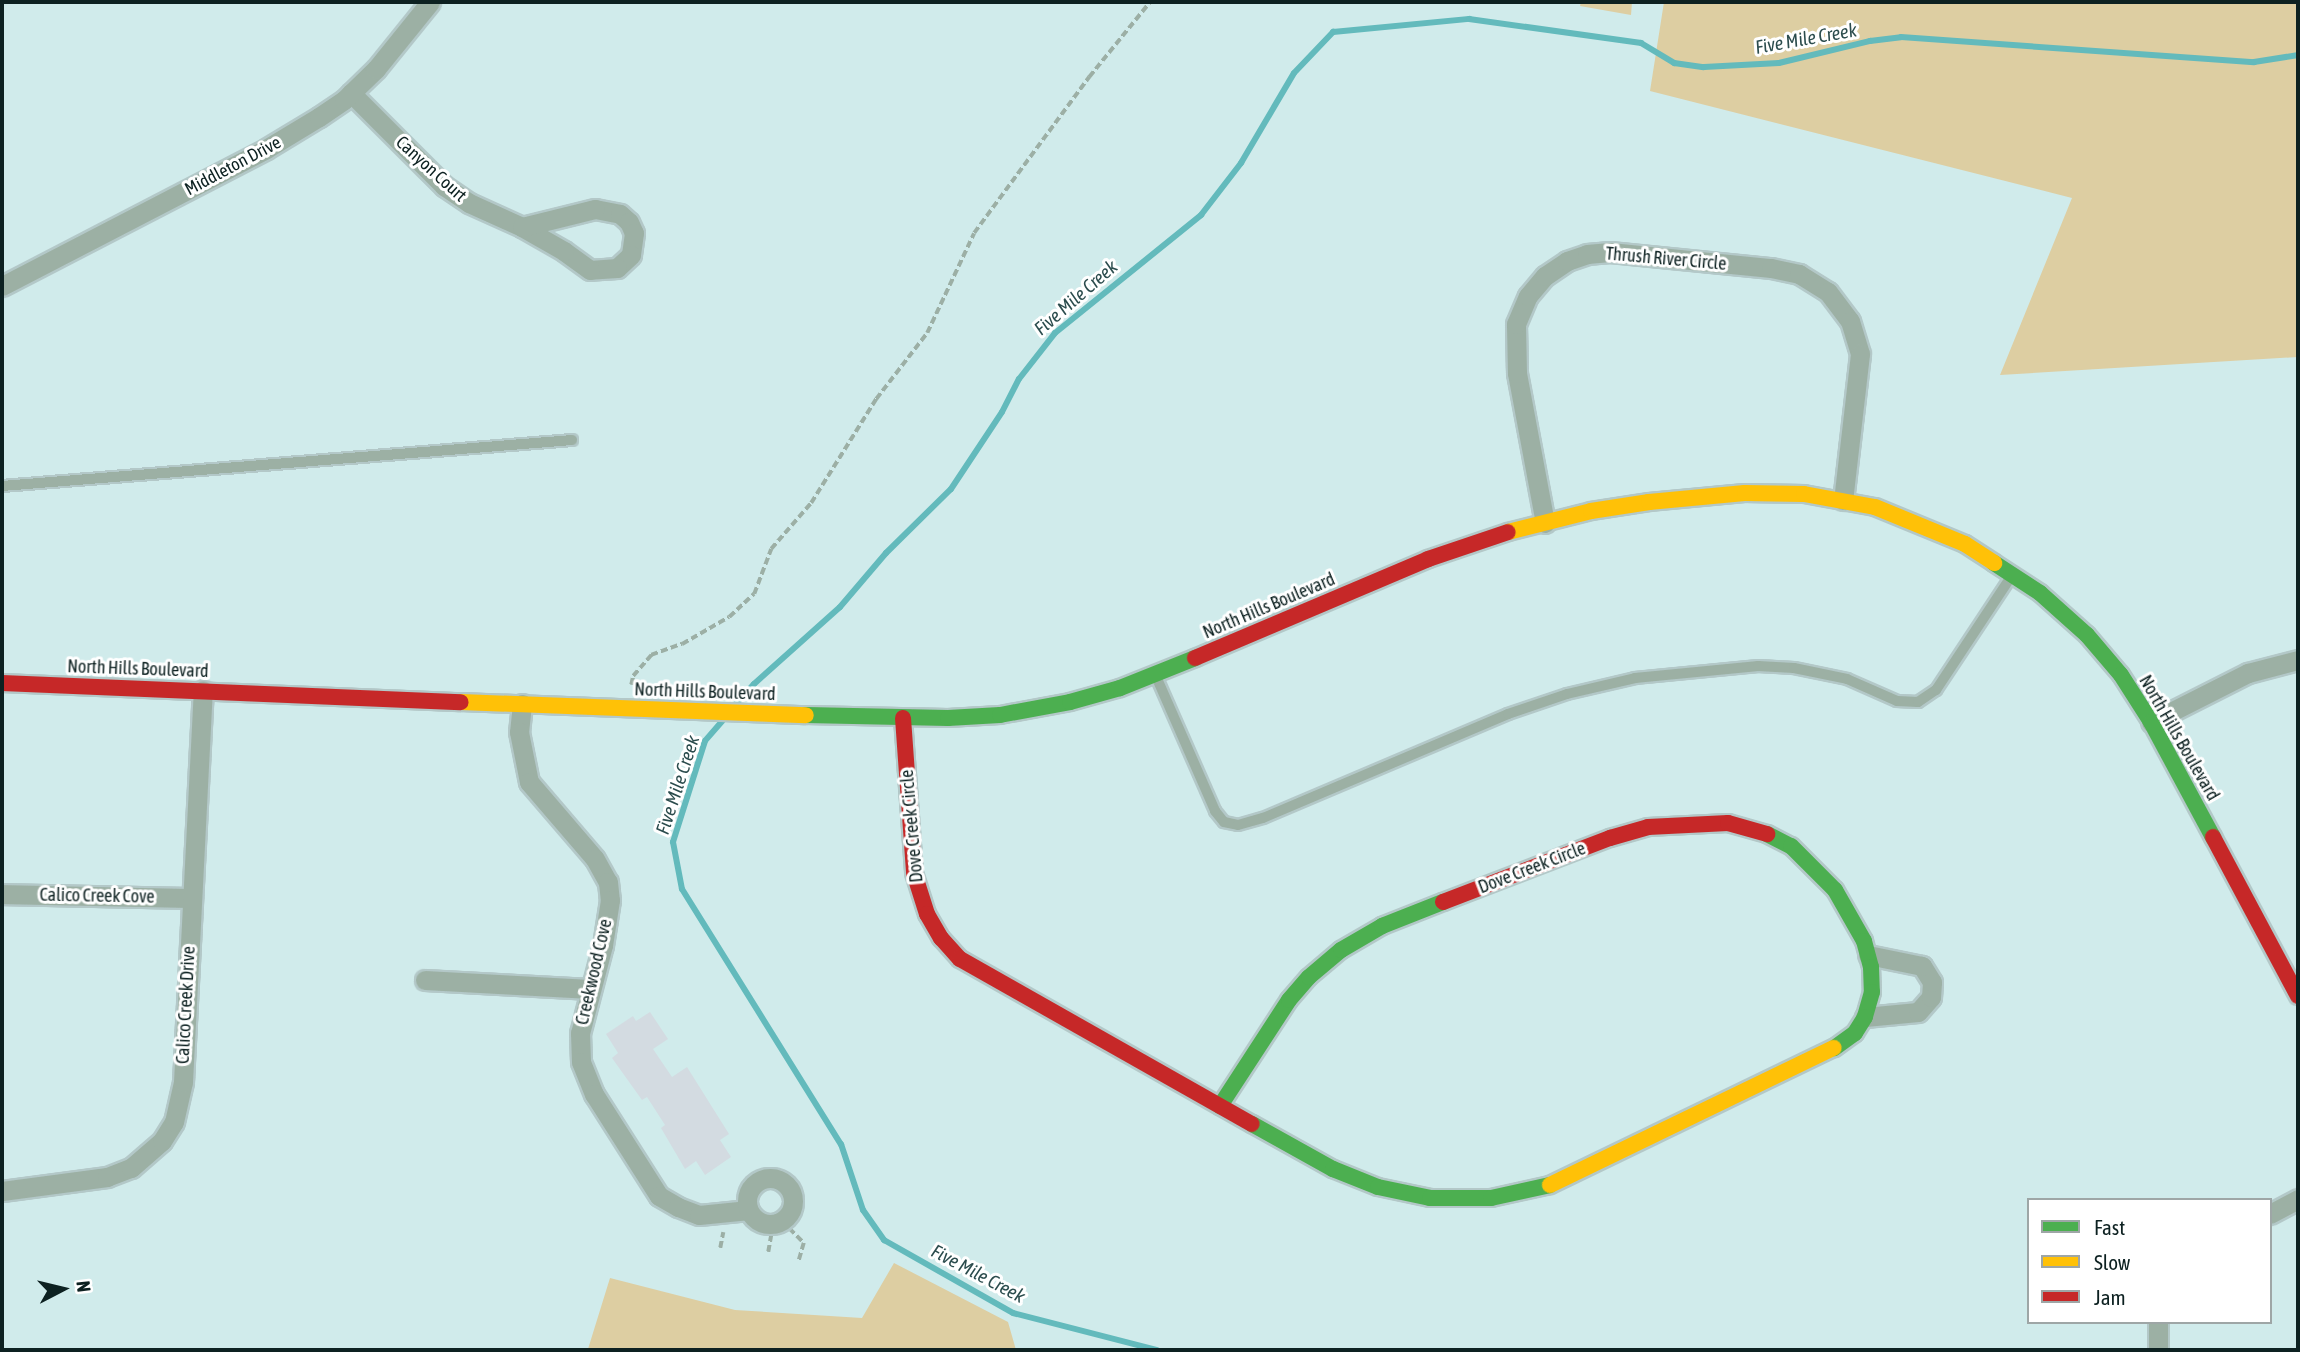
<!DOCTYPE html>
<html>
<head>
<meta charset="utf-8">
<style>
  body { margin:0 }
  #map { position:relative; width:2300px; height:1352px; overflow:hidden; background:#d0ebeb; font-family:"Asap Condensed",sans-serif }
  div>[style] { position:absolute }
  .green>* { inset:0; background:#ddcea2 }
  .stream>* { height:6px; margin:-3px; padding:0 3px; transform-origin:3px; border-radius:3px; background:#63babc }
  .building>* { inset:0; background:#d3dbe1 }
  .path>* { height:3.5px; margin-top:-1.75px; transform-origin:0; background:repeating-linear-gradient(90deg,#9cafa5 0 7px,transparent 0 10.5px) }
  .roads { filter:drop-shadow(2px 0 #b3c8c8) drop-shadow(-2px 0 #b3c8c8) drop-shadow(0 2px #b3c8c8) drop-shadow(0 -2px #b3c8c8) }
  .lane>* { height:10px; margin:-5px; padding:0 5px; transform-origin:5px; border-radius:5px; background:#9cb0a4 }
  .street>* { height:19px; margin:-9.5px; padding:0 9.5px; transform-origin:9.5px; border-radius:9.5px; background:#9cb0a4 }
  .street>.ring { margin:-9.5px; padding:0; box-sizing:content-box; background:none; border:19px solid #9cb0a4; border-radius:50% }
  .fast>* { height:16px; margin:-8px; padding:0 8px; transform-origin:8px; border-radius:8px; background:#4caf50 }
  .slow>* { height:16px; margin:-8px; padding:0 8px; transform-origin:8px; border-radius:8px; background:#ffc107 }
  .jam>* { height:16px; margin:-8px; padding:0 8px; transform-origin:8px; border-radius:8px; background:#c62828 }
  span { translate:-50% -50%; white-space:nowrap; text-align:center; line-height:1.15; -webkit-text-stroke:6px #fff; paint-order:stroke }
  .street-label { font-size:18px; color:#0d2121 }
  .water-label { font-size:19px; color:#2b4c4d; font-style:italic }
  .frame { position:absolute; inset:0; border:4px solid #0d2121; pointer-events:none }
  .legend { position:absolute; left:2027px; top:1198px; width:245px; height:126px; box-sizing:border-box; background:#fff; border:2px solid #9ea6a6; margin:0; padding:9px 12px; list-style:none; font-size:21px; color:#0d2121 }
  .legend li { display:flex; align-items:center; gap:14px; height:35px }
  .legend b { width:35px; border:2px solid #9ea6a6 }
  .north { position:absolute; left:28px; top:1254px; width:70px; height:70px; -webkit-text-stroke:5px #fff; paint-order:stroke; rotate:83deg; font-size:19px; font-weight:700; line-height:28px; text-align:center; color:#0d2121 }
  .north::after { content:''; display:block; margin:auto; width:24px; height:32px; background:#0d2121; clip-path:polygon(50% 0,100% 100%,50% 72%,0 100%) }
</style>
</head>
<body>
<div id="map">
  <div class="green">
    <div style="clip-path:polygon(1581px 2px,1632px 2px,1631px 15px,1580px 6px)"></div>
    <div style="clip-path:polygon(1664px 2px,2298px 2px,2298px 357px,2000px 375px,2072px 198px,1650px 91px)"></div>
    <div style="clip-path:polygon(894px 1263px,1008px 1322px,1016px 1350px,588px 1349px,610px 1278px,735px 1310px,862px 1318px)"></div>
  </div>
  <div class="stream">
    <div style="left:735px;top:705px;width:28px;rotate:-48deg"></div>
    <div style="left:754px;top:684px;width:115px;rotate:-41.8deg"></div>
    <div style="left:840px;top:607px;width:71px;rotate:-49.6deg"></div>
    <div style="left:886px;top:553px;width:91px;rotate:-44.6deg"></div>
    <div style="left:951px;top:489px;width:92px;rotate:-56.5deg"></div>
    <div style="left:1002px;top:412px;width:37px;rotate:-63deg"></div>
    <div style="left:1019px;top:379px;width:58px;rotate:-52deg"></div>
    <div style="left:1055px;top:333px;width:188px;rotate:-38.9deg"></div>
    <div style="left:1201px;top:215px;width:66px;rotate:-52.4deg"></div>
    <div style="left:1241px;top:163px;width:104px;rotate:-59.5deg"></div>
    <div style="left:1294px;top:73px;width:57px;rotate:-46.4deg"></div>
    <div style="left:1333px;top:32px;width:137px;rotate:-5.5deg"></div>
    <div style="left:1469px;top:19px;width:174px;rotate:7.9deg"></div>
    <div style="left:1641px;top:43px;width:39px;rotate:31deg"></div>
    <div style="left:1674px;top:63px;width:30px;rotate:8deg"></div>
    <div style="left:1704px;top:67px;width:75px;rotate:-3.1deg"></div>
    <div style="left:1779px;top:63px;width:94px;rotate:-13.6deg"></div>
    <div style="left:1870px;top:41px;width:31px;rotate:-7deg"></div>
    <div style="left:1901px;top:37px;width:354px;rotate:4.1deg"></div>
    <div style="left:2254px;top:62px;width:45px;rotate:-9deg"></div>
    <div style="left:724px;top:719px;width:29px;rotate:131deg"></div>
    <div style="left:705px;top:741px;width:106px;rotate:107.6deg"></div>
    <div style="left:673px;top:842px;width:48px;rotate:79.2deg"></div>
    <div style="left:682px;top:889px;width:301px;rotate:58.1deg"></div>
    <div style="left:841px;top:1144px;width:70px;rotate:71.6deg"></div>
    <div style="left:863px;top:1210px;width:37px;rotate:55deg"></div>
    <div style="left:884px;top:1240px;width:148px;rotate:29.5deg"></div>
    <div style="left:1013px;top:1313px;width:149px;rotate:14.4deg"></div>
  </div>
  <div class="building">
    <div style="clip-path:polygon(650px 1012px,668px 1039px,653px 1049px,672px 1077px,687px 1067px,729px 1134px,720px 1140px,731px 1157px,705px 1175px,696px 1161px,685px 1169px,661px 1128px,665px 1125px,647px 1097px,642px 1100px,612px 1058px,618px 1053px,606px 1034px,633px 1016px,636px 1021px)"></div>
  </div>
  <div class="path">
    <div style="left:631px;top:685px;width:9px;rotate:-77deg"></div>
    <div style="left:633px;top:676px;width:28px;rotate:-49deg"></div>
    <div style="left:651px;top:655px;width:33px;rotate:-20deg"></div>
    <div style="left:682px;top:644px;width:54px;rotate:-29.9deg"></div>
    <div style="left:729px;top:617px;width:34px;rotate:-43deg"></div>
    <div style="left:754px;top:594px;width:48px;rotate:-69.3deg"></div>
    <div style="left:771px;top:549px;width:61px;rotate:-49deg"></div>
    <div style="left:811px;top:503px;width:123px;rotate:-58deg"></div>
    <div style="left:876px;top:399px;width:83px;rotate:-52.3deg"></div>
    <div style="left:927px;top:333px;width:110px;rotate:-64.8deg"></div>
    <div style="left:974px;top:233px;width:194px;rotate:-53.6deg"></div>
    <div style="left:1089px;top:77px;width:97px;rotate:-50.9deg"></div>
    <div style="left:782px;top:1221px;width:31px;rotate:45deg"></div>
    <div style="left:804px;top:1243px;width:18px;rotate:106deg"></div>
    <div style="left:720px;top:1248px;width:16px;rotate:-79deg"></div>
    <div style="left:768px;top:1252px;width:28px;rotate:-80deg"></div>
  </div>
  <div class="roads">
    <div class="lane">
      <div style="left:2px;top:486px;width:572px;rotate:-4.61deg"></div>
      <div style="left:1155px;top:674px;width:150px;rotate:66.3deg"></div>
      <div style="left:1215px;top:811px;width:14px;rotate:51deg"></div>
      <div style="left:1224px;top:822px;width:14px;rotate:12deg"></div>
      <div style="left:1238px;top:825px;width:26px;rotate:-16deg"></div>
      <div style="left:1263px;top:818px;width:266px;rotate:-23deg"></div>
      <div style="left:1508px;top:714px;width:62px;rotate:-18.7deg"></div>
      <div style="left:1567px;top:694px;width:70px;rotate:-13.2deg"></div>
      <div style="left:1635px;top:678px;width:124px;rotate:-5.6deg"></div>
      <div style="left:1758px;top:666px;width:36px;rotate:3deg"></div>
      <div style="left:1794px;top:668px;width:54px;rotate:11.7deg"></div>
      <div style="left:1847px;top:679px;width:55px;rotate:23.7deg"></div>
      <div style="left:1897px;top:701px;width:21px;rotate:3deg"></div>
      <div style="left:1918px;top:702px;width:22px;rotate:-34deg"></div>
      <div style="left:1936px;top:690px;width:138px;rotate:-56.5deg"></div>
    </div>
    <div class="street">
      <div style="left:351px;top:93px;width:132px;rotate:45deg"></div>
      <div style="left:444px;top:186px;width:30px;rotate:34deg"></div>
      <div style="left:469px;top:203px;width:58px;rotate:24.4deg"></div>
      <div style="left:595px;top:209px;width:25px;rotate:11deg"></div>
      <div style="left:620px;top:214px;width:12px;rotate:42deg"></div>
      <div style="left:629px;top:222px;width:12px;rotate:66deg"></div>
      <div style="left:634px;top:233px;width:22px;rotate:98deg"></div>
      <div style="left:631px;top:255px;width:19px;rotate:137deg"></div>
      <div style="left:617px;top:268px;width:27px;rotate:176deg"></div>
      <div style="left:590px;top:270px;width:32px;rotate:-144deg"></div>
      <div style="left:564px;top:251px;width:48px;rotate:-150.3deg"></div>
      <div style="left:522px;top:227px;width:75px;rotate:-13.9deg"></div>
      <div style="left:2px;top:286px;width:297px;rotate:-27.4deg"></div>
      <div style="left:266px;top:149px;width:62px;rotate:-31.1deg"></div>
      <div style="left:319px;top:117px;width:30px;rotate:-34deg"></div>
      <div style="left:344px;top:100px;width:45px;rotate:-44.1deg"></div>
      <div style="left:376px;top:69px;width:86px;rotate:-51.1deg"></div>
      <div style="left:1545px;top:523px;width:153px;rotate:-100.6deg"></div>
      <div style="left:1517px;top:373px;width:49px;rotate:-91.2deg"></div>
      <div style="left:1516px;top:324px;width:30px;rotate:-67deg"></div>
      <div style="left:1528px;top:296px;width:26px;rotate:-50deg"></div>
      <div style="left:1545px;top:276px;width:27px;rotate:-34deg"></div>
      <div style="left:1567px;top:261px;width:21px;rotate:-19deg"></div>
      <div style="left:1587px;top:254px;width:23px;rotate:-5deg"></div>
      <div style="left:1610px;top:252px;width:162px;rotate:5.7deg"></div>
      <div style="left:1771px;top:268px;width:29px;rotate:12deg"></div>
      <div style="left:1799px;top:274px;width:34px;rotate:32deg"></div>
      <div style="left:1828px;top:292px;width:36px;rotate:53deg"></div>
      <div style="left:1850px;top:321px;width:34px;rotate:73deg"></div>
      <div style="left:1860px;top:354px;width:147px;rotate:96.6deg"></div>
      <div style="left:522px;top:704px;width:28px;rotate:96deg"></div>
      <div style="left:519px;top:732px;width:51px;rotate:78.7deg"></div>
      <div style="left:529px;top:782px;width:101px;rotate:49.4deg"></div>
      <div style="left:595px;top:859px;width:26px;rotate:61deg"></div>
      <div style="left:608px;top:882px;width:18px;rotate:84deg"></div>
      <div style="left:610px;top:900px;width:46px;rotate:98.8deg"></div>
      <div style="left:603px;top:945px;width:91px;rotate:104.6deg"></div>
      <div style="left:580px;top:1033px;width:29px;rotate:88deg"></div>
      <div style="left:581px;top:1062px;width:35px;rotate:68deg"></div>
      <div style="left:594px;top:1094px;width:121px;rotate:57.5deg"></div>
      <div style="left:659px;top:1196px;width:22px;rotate:30deg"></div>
      <div style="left:678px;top:1207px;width:22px;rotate:21deg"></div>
      <div style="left:699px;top:1215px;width:50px;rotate:-5.7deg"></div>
      <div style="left:2151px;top:722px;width:109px;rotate:-26.8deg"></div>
      <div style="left:2248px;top:673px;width:52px;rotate:-14.6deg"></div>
      <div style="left:2px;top:894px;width:190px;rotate:1.2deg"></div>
      <div style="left:425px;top:980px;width:165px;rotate:3.1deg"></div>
      <div style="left:1865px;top:1017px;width:53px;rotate:-5.4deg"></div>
      <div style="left:1918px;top:1012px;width:20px;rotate:-49deg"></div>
      <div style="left:1931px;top:997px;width:15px;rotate:-86deg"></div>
      <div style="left:1932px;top:982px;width:19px;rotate:-122deg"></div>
      <div style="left:1922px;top:966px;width:55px;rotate:-168.5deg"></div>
      <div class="ring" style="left:747px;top:1178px;width:27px;height:27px"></div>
      <div style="left:2px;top:1191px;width:106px;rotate:-7.6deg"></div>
      <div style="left:107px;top:1177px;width:26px;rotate:-21deg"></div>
      <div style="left:131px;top:1168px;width:41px;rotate:-41.1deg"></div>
      <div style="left:162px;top:1141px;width:22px;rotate:-58deg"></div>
      <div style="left:174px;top:1122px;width:41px;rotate:-77.3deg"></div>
      <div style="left:183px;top:1082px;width:392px;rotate:-87.1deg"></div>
      <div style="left:2270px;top:1214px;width:32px;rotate:-28deg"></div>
      <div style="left:2158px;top:1350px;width:28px;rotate:-90deg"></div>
    </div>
    <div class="fast">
      <div style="left:1994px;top:563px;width:55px;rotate:33.1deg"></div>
      <div style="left:2040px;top:593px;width:63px;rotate:41.8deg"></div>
      <div style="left:2087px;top:635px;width:52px;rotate:49.6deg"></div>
      <div style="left:2121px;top:675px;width:56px;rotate:57.4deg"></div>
      <div style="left:2151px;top:722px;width:131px;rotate:61.7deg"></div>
      <div style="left:806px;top:715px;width:142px;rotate:1.2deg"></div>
      <div style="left:948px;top:718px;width:52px;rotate:-3.3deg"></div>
      <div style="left:1000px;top:715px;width:71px;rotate:-10.5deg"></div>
      <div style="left:1070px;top:702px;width:52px;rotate:-15.6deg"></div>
      <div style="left:1120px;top:688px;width:81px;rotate:-21.8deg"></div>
      <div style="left:1767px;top:834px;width:27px;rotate:27deg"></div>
      <div style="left:1791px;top:846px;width:62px;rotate:45deg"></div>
      <div style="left:1835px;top:890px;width:59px;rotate:60.4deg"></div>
      <div style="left:1864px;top:941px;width:27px;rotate:75deg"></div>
      <div style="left:1871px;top:967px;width:25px;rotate:88deg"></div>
      <div style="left:1872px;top:992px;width:26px;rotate:106deg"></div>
      <div style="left:1865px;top:1017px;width:19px;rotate:122deg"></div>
      <div style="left:1855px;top:1033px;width:26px;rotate:144deg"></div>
      <div style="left:1220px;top:1106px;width:126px;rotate:-56.9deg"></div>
      <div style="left:1289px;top:1000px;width:30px;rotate:-49deg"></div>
      <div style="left:1309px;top:977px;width:42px;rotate:-40.2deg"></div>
      <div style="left:1341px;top:950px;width:48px;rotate:-30.3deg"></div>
      <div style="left:1382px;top:926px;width:66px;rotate:-21.5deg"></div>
      <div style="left:1252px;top:1124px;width:93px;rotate:29.1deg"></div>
      <div style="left:1333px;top:1169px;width:48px;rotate:21.8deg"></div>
      <div style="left:1378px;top:1187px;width:53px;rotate:11.9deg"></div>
      <div style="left:1430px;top:1198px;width:61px"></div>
      <div style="left:1491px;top:1198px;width:60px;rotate:-12.4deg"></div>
    </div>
    <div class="slow">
      <div style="left:1508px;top:532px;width:86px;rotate:-14.2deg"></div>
      <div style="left:1591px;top:511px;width:59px;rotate:-8.8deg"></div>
      <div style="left:1649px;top:502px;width:96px;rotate:-5.4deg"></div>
      <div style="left:1745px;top:493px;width:59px;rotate:1deg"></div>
      <div style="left:1804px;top:494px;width:72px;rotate:10.4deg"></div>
      <div style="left:1875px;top:507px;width:97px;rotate:22.3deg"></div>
      <div style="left:1965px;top:544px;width:35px;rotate:33deg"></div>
      <div style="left:461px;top:702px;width:345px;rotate:2.2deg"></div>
      <div style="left:1550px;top:1185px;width:315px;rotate:-25.8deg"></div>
    </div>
    <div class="jam">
      <div style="left:1195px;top:658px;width:253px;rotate:-23deg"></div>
      <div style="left:1428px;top:559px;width:84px;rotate:-18.6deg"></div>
      <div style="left:2px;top:683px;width:459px;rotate:2.4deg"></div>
      <div style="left:903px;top:718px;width:155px;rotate:85.9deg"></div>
      <div style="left:914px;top:873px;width:43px;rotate:72.4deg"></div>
      <div style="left:927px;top:914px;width:28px;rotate:60deg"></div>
      <div style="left:941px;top:938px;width:28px;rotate:48deg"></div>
      <div style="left:960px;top:959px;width:335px;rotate:29.5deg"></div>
      <div style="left:2213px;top:837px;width:180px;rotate:61.9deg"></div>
      <div style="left:1443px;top:902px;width:179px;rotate:-21deg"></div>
      <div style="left:1610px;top:838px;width:40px;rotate:-16deg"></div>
      <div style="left:1648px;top:827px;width:80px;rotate:-2.9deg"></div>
      <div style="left:1728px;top:823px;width:41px;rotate:15.8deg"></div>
    </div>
  </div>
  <div class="street-label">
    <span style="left:233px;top:166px;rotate:-28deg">Middleton Drive</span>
    <span style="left:431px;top:169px;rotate:42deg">Canyon Court</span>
    <span style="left:1666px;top:259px;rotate:5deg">Thrush River Circle</span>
    <span style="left:1269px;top:606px;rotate:-23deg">North Hills Boulevard</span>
    <span style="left:138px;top:669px;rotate:2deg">North Hills Boulevard</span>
    <span style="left:705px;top:692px;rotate:2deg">North Hills Boulevard</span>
    <span style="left:2179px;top:738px;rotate:60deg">North Hills Boulevard</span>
    <span style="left:912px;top:826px;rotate:-95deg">Dove Creek Circle</span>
    <span style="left:1532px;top:868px;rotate:-21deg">Dove Creek Circle</span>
    <span style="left:97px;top:896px;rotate:1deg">Calico Creek Cove</span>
    <span style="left:594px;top:972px;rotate:-77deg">Creekwood Cove</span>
    <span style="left:186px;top:1005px;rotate:-87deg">Calico Creek Drive</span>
  </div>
  <div class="water-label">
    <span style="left:1806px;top:39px;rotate:-10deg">Five Mile Creek</span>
    <span style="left:1076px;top:298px;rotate:-41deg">Five Mile Creek</span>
    <span style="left:678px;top:785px;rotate:-72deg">Five Mile Creek</span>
    <span style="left:978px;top:1274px;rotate:28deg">Five Mile Creek</span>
  </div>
  <div class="frame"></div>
  <ul class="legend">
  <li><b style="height:9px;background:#4caf50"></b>Fast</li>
  <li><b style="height:9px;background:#ffc107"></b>Slow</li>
  <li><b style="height:9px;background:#c62828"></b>Jam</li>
  </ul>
  <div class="north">N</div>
</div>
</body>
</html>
